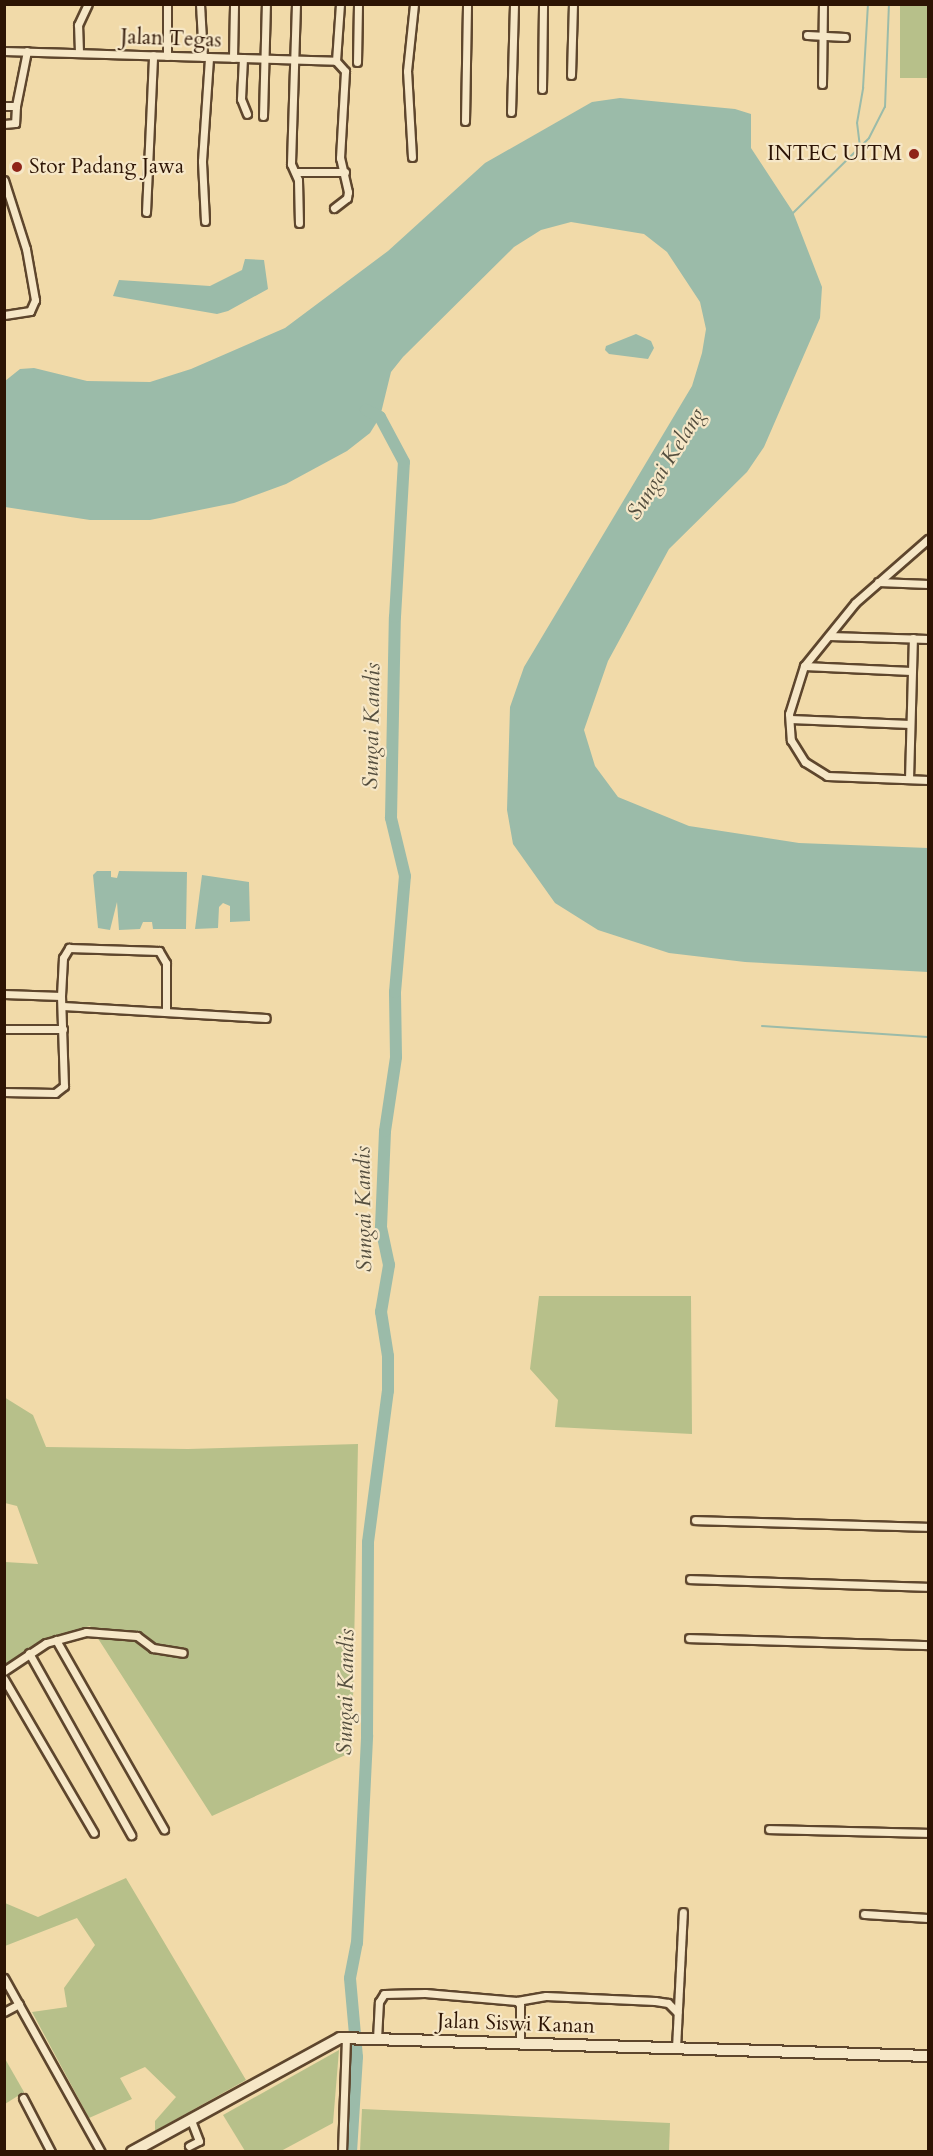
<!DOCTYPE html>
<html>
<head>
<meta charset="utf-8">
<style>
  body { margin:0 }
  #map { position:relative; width:933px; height:2156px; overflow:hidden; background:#f1daa9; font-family:Cardo,serif }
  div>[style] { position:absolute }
  .green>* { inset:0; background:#b7c08a; transform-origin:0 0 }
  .water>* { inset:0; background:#9bbba9 }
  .stream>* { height:2px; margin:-1px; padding:0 1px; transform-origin:1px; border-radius:1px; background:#9bbba9 }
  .river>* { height:12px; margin:-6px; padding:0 6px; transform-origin:6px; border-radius:6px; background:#9bbba9 }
  .roads { filter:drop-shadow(2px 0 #5e462d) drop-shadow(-2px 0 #5e462d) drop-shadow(0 2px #5e462d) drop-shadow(0 -2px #5e462d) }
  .street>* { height:7px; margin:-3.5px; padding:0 3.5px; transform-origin:3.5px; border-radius:3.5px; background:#f6e7c7 }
  .secondary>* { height:10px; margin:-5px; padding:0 5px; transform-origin:5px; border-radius:5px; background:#f6e7c7 }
  .dots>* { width:16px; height:16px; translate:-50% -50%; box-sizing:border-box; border:3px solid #f6e7c7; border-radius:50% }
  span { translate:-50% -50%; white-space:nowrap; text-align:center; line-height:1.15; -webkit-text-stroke:4.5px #f6e7c7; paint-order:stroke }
  .street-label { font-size:21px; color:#2d1404 }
  .poi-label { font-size:21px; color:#2d1404 }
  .right { translate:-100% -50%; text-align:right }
  .left { translate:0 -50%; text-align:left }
  .water-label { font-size:22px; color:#544e3e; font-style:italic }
  .frame { position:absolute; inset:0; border:6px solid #2d1404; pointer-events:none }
</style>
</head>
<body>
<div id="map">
  <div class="green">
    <div style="left:900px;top:5px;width:28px;height:73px"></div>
    <div style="clip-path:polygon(539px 1296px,691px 1296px,692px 1434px,555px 1427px,558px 1400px,530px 1369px)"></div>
    <div style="clip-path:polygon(4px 1397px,33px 1415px,46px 1447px,188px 1449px,358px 1444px,352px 1752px,212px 1816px,90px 1626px,44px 1639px,5px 1666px,5px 1562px,38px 1564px,17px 1506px,5px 1503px)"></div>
    <div style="clip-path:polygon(126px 1878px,246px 2080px,155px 2131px,155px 2121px,176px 2097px,145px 2067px,120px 2078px,132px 2099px,89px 2118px,32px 2012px,67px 2007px,64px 1988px,95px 1945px,77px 1918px,5px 1946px,5px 1903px,38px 1917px)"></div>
    <div style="clip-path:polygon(339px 2050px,333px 2123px,281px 2151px,245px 2151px,223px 2115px)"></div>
    <div style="clip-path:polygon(4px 2057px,24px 2092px,5px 2104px,4px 2104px)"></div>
    <div style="clip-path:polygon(362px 2109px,670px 2123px,669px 2151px,360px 2151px)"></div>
  </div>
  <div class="water">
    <div style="clip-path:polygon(620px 98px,735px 109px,751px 114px,751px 148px,793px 212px,822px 287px,820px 318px,764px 447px,747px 472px,669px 549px,608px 661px,584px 730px,595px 766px,618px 797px,689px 826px,799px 843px,928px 848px,928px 972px,745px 962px,669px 953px,598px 930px,555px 903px,513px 844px,507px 810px,510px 707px,524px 667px,692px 386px,702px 353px,706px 329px,700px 302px,667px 252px,644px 234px,571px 222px,541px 230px,514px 247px,403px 357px,391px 372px,380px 417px,370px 433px,347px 451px,286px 484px,234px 503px,150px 520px,90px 520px,5px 507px,5px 381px,20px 369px,34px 368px,87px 381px,150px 382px,191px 369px,285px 328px,388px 251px,485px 163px,592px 102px)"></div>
    <div style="clip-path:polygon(245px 259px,264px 260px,268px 289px,228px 311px,217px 314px,113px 296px,119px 280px,210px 286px,242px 270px)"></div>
    <div style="clip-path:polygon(636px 334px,651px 341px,654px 348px,648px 359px,609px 354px,605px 350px,606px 346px)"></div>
    <div style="clip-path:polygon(97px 871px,111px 871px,111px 877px,117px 878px,119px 871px,187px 872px,186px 929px,153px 929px,152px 922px,143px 922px,140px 929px,119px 930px,117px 902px,110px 930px,98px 928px,93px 875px)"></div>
    <div style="clip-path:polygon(202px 875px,249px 882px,250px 921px,230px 922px,230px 906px,223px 903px,219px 907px,218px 928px,195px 929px)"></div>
  </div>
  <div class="stream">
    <div style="left:860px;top:147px;width:24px;rotate:-97deg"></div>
    <div style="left:857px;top:123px;width:36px;rotate:-80deg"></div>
    <div style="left:863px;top:88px;width:84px;rotate:-86.6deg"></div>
    <div style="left:792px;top:214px;width:108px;rotate:-44.6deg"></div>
    <div style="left:869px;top:138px;width:35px;rotate:-63deg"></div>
    <div style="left:885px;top:107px;width:103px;rotate:-87.8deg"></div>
    <div style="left:762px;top:1026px;width:166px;rotate:3.8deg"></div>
  </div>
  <div class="river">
    <div style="left:351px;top:2152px;width:95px;rotate:-86.4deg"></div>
    <div style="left:357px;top:2057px;width:79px;rotate:-95.1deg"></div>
    <div style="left:350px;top:1978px;width:36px;rotate:-79deg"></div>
    <div style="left:357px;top:1943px;width:208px;rotate:-87.2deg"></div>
    <div style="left:367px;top:1735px;width:193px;rotate:-89.7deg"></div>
    <div style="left:368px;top:1542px;width:152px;rotate:-82.5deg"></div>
    <div style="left:388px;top:1391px;width:35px;rotate:-90deg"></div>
    <div style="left:388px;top:1356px;width:45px;rotate:-99deg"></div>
    <div style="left:381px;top:1312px;width:48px;rotate:-80.3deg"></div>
    <div style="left:389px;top:1265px;width:39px;rotate:-102deg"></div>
    <div style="left:381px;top:1227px;width:96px;rotate:-87.6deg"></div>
    <div style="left:385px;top:1131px;width:75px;rotate:-81.5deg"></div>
    <div style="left:396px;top:1057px;width:65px;rotate:-90.9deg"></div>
    <div style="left:395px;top:992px;width:116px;rotate:-85.1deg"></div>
    <div style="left:405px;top:876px;width:60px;rotate:-103.6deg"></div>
    <div style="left:391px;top:818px;width:201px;rotate:-88.9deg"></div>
    <div style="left:395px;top:617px;width:155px;rotate:-86.7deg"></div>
    <div style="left:404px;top:462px;width:51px;rotate:-118.1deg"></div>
    <div style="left:380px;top:417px;width:16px;rotate:-153deg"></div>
  </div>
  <div class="roads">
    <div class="street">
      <div style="left:200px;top:4px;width:53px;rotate:86.8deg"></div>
      <div style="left:296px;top:4px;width:160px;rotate:91.8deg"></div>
      <div style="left:291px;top:164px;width:17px;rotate:66deg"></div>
      <div style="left:298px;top:180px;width:43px;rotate:88.7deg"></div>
      <div style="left:807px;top:35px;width:38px;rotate:3deg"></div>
      <div style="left:4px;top:51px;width:332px;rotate:1.7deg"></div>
      <div style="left:79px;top:52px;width:27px;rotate:-92deg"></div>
      <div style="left:78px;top:25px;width:23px;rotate:-65deg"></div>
      <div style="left:167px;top:56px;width:52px;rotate:-90deg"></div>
      <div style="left:233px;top:58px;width:54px;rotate:-88.9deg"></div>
      <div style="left:243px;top:58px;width:41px;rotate:92.8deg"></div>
      <div style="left:241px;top:99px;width:16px;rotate:68deg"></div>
      <div style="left:336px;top:61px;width:57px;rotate:-86deg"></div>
      <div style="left:357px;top:62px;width:58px;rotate:-89deg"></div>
      <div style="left:571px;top:75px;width:71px;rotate:-88.4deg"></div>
      <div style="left:822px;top:84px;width:80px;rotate:-89.3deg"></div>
      <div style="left:542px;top:89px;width:85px;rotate:-89.3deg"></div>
      <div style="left:4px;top:106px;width:12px"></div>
      <div style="left:16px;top:106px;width:17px;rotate:93deg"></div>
      <div style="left:15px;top:123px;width:11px;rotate:175deg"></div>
      <div style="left:16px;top:106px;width:56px;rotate:-78.7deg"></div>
      <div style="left:511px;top:112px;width:108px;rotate:-88.4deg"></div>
      <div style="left:263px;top:116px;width:112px;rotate:-88.5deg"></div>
      <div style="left:465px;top:121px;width:117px;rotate:-89deg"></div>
      <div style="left:412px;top:157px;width:86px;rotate:-93.3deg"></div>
      <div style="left:407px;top:71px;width:67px;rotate:-84deg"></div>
      <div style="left:296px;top:172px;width:49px"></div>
      <div style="left:4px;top:180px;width:72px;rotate:72.3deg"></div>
      <div style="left:26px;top:249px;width:52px;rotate:80deg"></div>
      <div style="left:35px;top:300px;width:12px;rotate:114deg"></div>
      <div style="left:30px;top:311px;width:26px;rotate:171deg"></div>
      <div style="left:334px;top:208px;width:16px;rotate:-38deg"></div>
      <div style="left:347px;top:198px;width:6px;rotate:-81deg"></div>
      <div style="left:348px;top:192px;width:35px;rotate:-103deg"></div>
      <div style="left:340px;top:158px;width:87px;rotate:-86.7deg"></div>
      <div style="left:345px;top:71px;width:13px;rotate:-132deg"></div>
      <div style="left:146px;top:212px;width:157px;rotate:-87.4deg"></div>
      <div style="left:205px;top:221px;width:60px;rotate:-92.9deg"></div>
      <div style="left:202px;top:161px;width:104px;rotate:-86.1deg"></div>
      <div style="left:928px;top:539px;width:97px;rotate:138.8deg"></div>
      <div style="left:855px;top:603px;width:81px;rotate:129deg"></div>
      <div style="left:804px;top:666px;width:50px;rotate:107.4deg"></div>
      <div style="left:789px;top:714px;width:26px;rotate:86deg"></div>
      <div style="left:791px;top:740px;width:26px;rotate:58deg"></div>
      <div style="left:805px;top:762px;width:26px;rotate:32deg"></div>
      <div style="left:827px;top:776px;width:101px;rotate:2.3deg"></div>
      <div style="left:878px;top:582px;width:50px;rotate:2.3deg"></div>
      <div style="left:829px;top:636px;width:99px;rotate:1.7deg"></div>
      <div style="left:804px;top:666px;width:107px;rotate:2.7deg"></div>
      <div style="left:790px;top:719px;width:120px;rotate:2.4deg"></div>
      <div style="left:909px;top:779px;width:141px;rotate:-88.4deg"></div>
      <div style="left:4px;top:994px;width:57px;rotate:2deg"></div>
      <div style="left:61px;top:996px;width:90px;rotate:88.1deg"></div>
      <div style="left:64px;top:1086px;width:11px;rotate:142deg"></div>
      <div style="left:55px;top:1093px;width:51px;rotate:-178.9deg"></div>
      <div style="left:61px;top:996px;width:38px;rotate:-87deg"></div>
      <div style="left:63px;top:958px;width:12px;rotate:-59deg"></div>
      <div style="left:69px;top:948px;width:90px;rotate:1.9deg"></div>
      <div style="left:159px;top:951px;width:14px;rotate:60deg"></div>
      <div style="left:166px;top:963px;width:47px;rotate:90deg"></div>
      <div style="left:63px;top:1006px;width:203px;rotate:3.4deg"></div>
      <div style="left:4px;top:1029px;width:59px"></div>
      <div style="left:695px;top:1520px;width:233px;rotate:1.7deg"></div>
      <div style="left:690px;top:1579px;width:238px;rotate:1.9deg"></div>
      <div style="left:689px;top:1638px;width:239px;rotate:1.7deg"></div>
      <div style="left:56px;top:1640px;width:218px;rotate:60.3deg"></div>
      <div style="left:29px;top:1653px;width:209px;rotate:60.7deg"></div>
      <div style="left:4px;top:1671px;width:50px;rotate:-33.7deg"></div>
      <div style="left:46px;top:1643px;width:41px;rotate:-15.4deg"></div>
      <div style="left:86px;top:1632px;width:51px;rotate:4.5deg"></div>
      <div style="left:137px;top:1636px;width:20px;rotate:37deg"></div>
      <div style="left:153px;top:1648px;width:30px;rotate:9deg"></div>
      <div style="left:4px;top:1679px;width:178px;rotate:59.7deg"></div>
      <div style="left:769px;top:1829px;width:159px;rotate:1.4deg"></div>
      <div style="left:864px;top:1914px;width:64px;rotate:3.6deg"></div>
      <div style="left:4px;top:1978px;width:199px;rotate:60.9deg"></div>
      <div style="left:517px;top:2001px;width:29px;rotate:-10deg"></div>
      <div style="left:546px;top:1996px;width:109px;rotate:2.6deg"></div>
      <div style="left:655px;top:2001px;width:13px;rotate:9deg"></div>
      <div style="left:668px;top:2003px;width:13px;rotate:45deg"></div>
      <div style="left:4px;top:2012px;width:17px;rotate:-28deg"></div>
      <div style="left:377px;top:2039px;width:37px;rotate:-87deg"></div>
      <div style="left:379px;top:2002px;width:9px;rotate:-58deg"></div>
      <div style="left:384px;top:1994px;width:41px;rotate:-1.4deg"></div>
      <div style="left:425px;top:1993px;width:92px;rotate:5deg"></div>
      <div style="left:517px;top:2001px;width:5px;rotate:53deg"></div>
      <div style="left:520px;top:2005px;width:38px;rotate:90deg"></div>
      <div style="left:676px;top:2048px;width:136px;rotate:-87.1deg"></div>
      <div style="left:23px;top:2098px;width:61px;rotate:62.6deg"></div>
      <div style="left:189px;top:2146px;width:11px;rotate:-27deg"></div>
      <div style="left:199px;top:2141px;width:22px;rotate:-111deg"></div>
      <div style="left:342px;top:2152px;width:114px;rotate:-88deg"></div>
    </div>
    <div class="secondary">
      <div style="left:132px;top:2152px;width:237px;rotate:-28.7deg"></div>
      <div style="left:340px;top:2038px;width:588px;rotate:1.75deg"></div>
    </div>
  </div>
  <div class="dots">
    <div style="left:914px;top:154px;background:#8f2418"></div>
    <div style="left:17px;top:167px;background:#8f2418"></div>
  </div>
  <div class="street-label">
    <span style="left:171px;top:39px;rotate:2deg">Jalan Tegas</span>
    <span style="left:516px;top:2024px;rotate:2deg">Jalan Siswi Kanan</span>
  </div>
  <div class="poi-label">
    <span class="right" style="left:902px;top:154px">INTEC UITM</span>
    <span class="left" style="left:29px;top:167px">Stor Padang Jawa</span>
  </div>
  <div class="water-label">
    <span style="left:666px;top:464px;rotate:-58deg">Sungai Kelang</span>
    <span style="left:372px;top:726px;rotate:-89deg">Sungai Kandis</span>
    <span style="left:364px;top:1209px;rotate:-91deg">Sungai Kandis</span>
    <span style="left:346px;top:1692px;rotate:-89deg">Sungai Kandis</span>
  </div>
  <div class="frame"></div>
</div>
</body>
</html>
